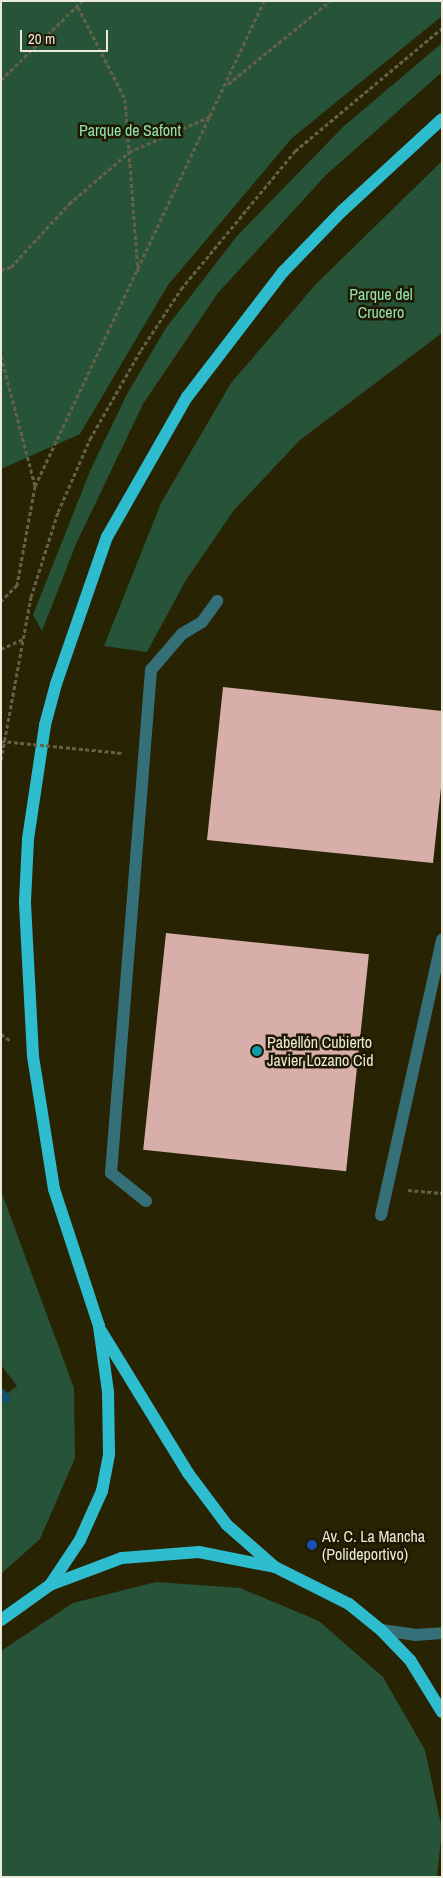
<!DOCTYPE html>
<html>
<head>
<meta charset="utf-8">
<style>
  body { margin:0 }
  #map { position:relative; width:443px; height:1878px; overflow:hidden; background:#282303; font-family:"Archivo Narrow",sans-serif }
  div>[style] { position:absolute }
  .green>* { inset:0; background:#275339 }
  .stream>* { height:9px; margin:-4.5px; padding:0 4.5px; transform-origin:4.5px; border-radius:4.5px; background:#12516d }
  .building>* { inset:0; background:#d7aeaa; transform-origin:0 0 }
  .path>* { height:3px; margin-top:-1.5px; transform-origin:0; background:repeating-linear-gradient(90deg,#656146 0 4px,transparent 0 6.5px) }
  .minor>* { height:12px; margin:-6px; padding:0 6px; transform-origin:6px; border-radius:6px; background:#356f78 }
  .major>* { height:12px; margin:-6px; padding:0 6px; transform-origin:6px; border-radius:6px; background:#2ebccf }
  .path-bridge>* { height:3px; margin-top:-1.5px; transform-origin:0; background:repeating-linear-gradient(90deg,#656146 0 4px,transparent 0 6.5px) }
  .dots>* { width:14px; height:14px; translate:-50% -50%; box-sizing:border-box; border:2px solid #1e1900; border-radius:50% }
  span { translate:-50% -50%; white-space:nowrap; text-align:center; line-height:1.15; -webkit-text-stroke:5px #1e1900; paint-order:stroke }
  .park-label { font-size:16px; color:#93e3b0 }
  .poi-label { font-size:16px; color:#ebe9d7 }
  .left { translate:0 -50%; text-align:left }
  .frame { position:absolute; inset:0; border:2px solid #ebe9d7; pointer-events:none }
  .scale { position:absolute; left:20px; top:30px; width:88px; height:22px; box-sizing:border-box; border:2px solid #ebe9d7; border-top:0; padding-left:6px; font-size:15px; line-height:18px; white-space:nowrap; color:#ebe9d7; -webkit-text-stroke:4px #1e1900; paint-order:stroke }
</style>
</head>
<body>
<div id="map">
  <div class="green">
    <div style="clip-path:polygon(1px 1px,442px 1px,442px 16px,292px 138px,168px 285px,80px 434px,1px 469px)"></div>
    <div style="clip-path:polygon(442px 43px,442px 72px,325px 176px,218px 293px,143px 404px,76px 544px,42px 631px,33px 615px,90px 471px,127px 394px,166px 328px,237px 236px,344px 126px)"></div>
    <div style="clip-path:polygon(442px 161px,442px 333px,300px 440px,234px 510px,186px 580px,147px 652px,104px 646px,161px 503px,231px 383px,316px 284px)"></div>
    <div style="clip-path:polygon(1px 1191px,74px 1388px,75px 1458px,40px 1539px,1px 1574px,1px 1398px,17px 1386px,1px 1365px)"></div>
    <div style="clip-path:polygon(156px 1582px,240px 1588px,319px 1621px,383px 1677px,425px 1750px,442px 1829px,437px 1877px,1px 1877px,1px 1651px,73px 1603px)"></div>
  </div>
  <div class="stream">
    <div style="left:1px;top:1393px;width:7px;rotate:45deg"></div>
  </div>
  <div class="building">
    <div style="clip-path:polygon(223px 687px,442px 711px,442px 778px,433px 863px,207px 840px)"></div>
    <div style="left:166px;top:933px;width:204px;height:218px;rotate:6deg"></div>
  </div>
  <div class="path">
    <div style="left:78px;top:7px;width:103px;rotate:62.9deg"></div>
    <div style="left:125px;top:99px;width:173px;rotate:85.7deg"></div>
    <div style="left:1px;top:80px;width:113px;rotate:-44.3deg"></div>
    <div style="left:228px;top:84px;width:132px;rotate:-39.1deg"></div>
    <div style="left:1px;top:270px;width:10px;rotate:-17deg"></div>
    <div style="left:11px;top:267px;width:86px;rotate:-47.4deg"></div>
    <div style="left:69px;top:204px;width:79px;rotate:-40.9deg"></div>
    <div style="left:129px;top:152px;width:90px;rotate:-23.7deg"></div>
    <div style="left:1px;top:356px;width:134px;rotate:75.3deg"></div>
    <div style="left:35px;top:486px;width:101px;rotate:100.3deg"></div>
    <div style="left:17px;top:585px;width:23px;rotate:135deg"></div>
    <div style="left:35px;top:486px;width:536px;rotate:-64.72deg"></div>
    <div style="left:1px;top:649px;width:24px;rotate:-24deg"></div>
    <div style="left:1px;top:760px;width:166px;rotate:-79.6deg"></div>
    <div style="left:31px;top:597px;width:89px;rotate:-72.4deg"></div>
    <div style="left:58px;top:512px;width:80px;rotate:-66.3deg"></div>
    <div style="left:90px;top:439px;width:103px;rotate:-60.2deg"></div>
    <div style="left:141px;top:350px;width:73px;rotate:-56.7deg"></div>
    <div style="left:181px;top:289px;width:179px;rotate:-50.4deg"></div>
    <div style="left:295px;top:151px;width:192px;rotate:-39.9deg"></div>
    <div style="left:1px;top:1034px;width:12px;rotate:35deg"></div>
    <div style="left:408px;top:1190px;width:34px;rotate:5deg"></div>
  </div>
  <div class="minor">
    <div style="left:146px;top:1201px;width:45px;rotate:-141.3deg"></div>
    <div style="left:111px;top:1173px;width:505px;rotate:-85.45deg"></div>
    <div style="left:151px;top:670px;width:48px;rotate:-49.3deg"></div>
    <div style="left:182px;top:634px;width:23px;rotate:-31deg"></div>
    <div style="left:202px;top:622px;width:26px;rotate:-54deg"></div>
    <div style="left:381px;top:1215px;width:282px;rotate:-77.5deg"></div>
    <div style="left:381px;top:1630px;width:34px;rotate:8deg"></div>
    <div style="left:415px;top:1635px;width:27px;rotate:-4deg"></div>
  </div>
  <div class="major">
    <div style="left:101px;top:1331px;width:167px;rotate:58.5deg"></div>
    <div style="left:188px;top:1473px;width:65px;rotate:53.1deg"></div>
    <div style="left:227px;top:1525px;width:64px;rotate:41.2deg"></div>
    <div style="left:50px;top:1585px;width:54px;rotate:-56.3deg"></div>
    <div style="left:80px;top:1540px;width:54px;rotate:-65.8deg"></div>
    <div style="left:102px;top:1491px;width:38px;rotate:-79deg"></div>
    <div style="left:109px;top:1454px;width:62px;rotate:-90.9deg"></div>
    <div style="left:108px;top:1392px;width:67px;rotate:-97.8deg"></div>
    <div style="left:99px;top:1326px;width:144px;rotate:-108.2deg"></div>
    <div style="left:54px;top:1189px;width:135px;rotate:-99deg"></div>
    <div style="left:33px;top:1056px;width:155px;rotate:-93deg"></div>
    <div style="left:25px;top:901px;width:62px;rotate:-87.2deg"></div>
    <div style="left:28px;top:839px;width:115px;rotate:-81.5deg"></div>
    <div style="left:45px;top:725px;width:42px;rotate:-75deg"></div>
    <div style="left:56px;top:684px;width:156px;rotate:-70.9deg"></div>
    <div style="left:107px;top:537px;width:161px;rotate:-60.3deg"></div>
    <div style="left:187px;top:397px;width:158px;rotate:-52.5deg"></div>
    <div style="left:283px;top:272px;width:85px;rotate:-46deg"></div>
    <div style="left:342px;top:211px;width:136px;rotate:-42.6deg"></div>
    <div style="left:1px;top:1620px;width:60px;rotate:-35.5deg"></div>
    <div style="left:50px;top:1585px;width:77px;rotate:-20.6deg"></div>
    <div style="left:122px;top:1558px;width:77px;rotate:-4.5deg"></div>
    <div style="left:199px;top:1552px;width:77px;rotate:11.2deg"></div>
    <div style="left:275px;top:1567px;width:83px;rotate:26.6deg"></div>
    <div style="left:349px;top:1604px;width:41px;rotate:39.1deg"></div>
    <div style="left:381px;top:1630px;width:42px;rotate:46deg"></div>
    <div style="left:410px;top:1660px;width:61px;rotate:58.4deg"></div>
  </div>
  <div class="path-bridge">
    <div style="left:1px;top:741px;width:122px;rotate:5.7deg"></div>
  </div>
  <div class="dots">
    <div style="left:257px;top:1051px;background:#0f9aa8"></div>
    <div style="left:312px;top:1545px;background:#1a4fb4"></div>
  </div>
  <div class="park-label">
    <span style="left:130px;top:130px">Parque de Safont</span>
    <span style="left:381px;top:303px">Parque del<br>Crucero</span>
  </div>
  <div class="poi-label">
    <span class="left" style="left:267px;top:1051px">Pabellón Cubierto<br>Javier Lozano Cid</span>
    <span class="left" style="left:322px;top:1545px">Av. C. La Mancha<br>(Polideportivo)</span>
  </div>
  <div class="frame"></div>
  <div class="scale">20 m</div>
</div>
</body>
</html>
